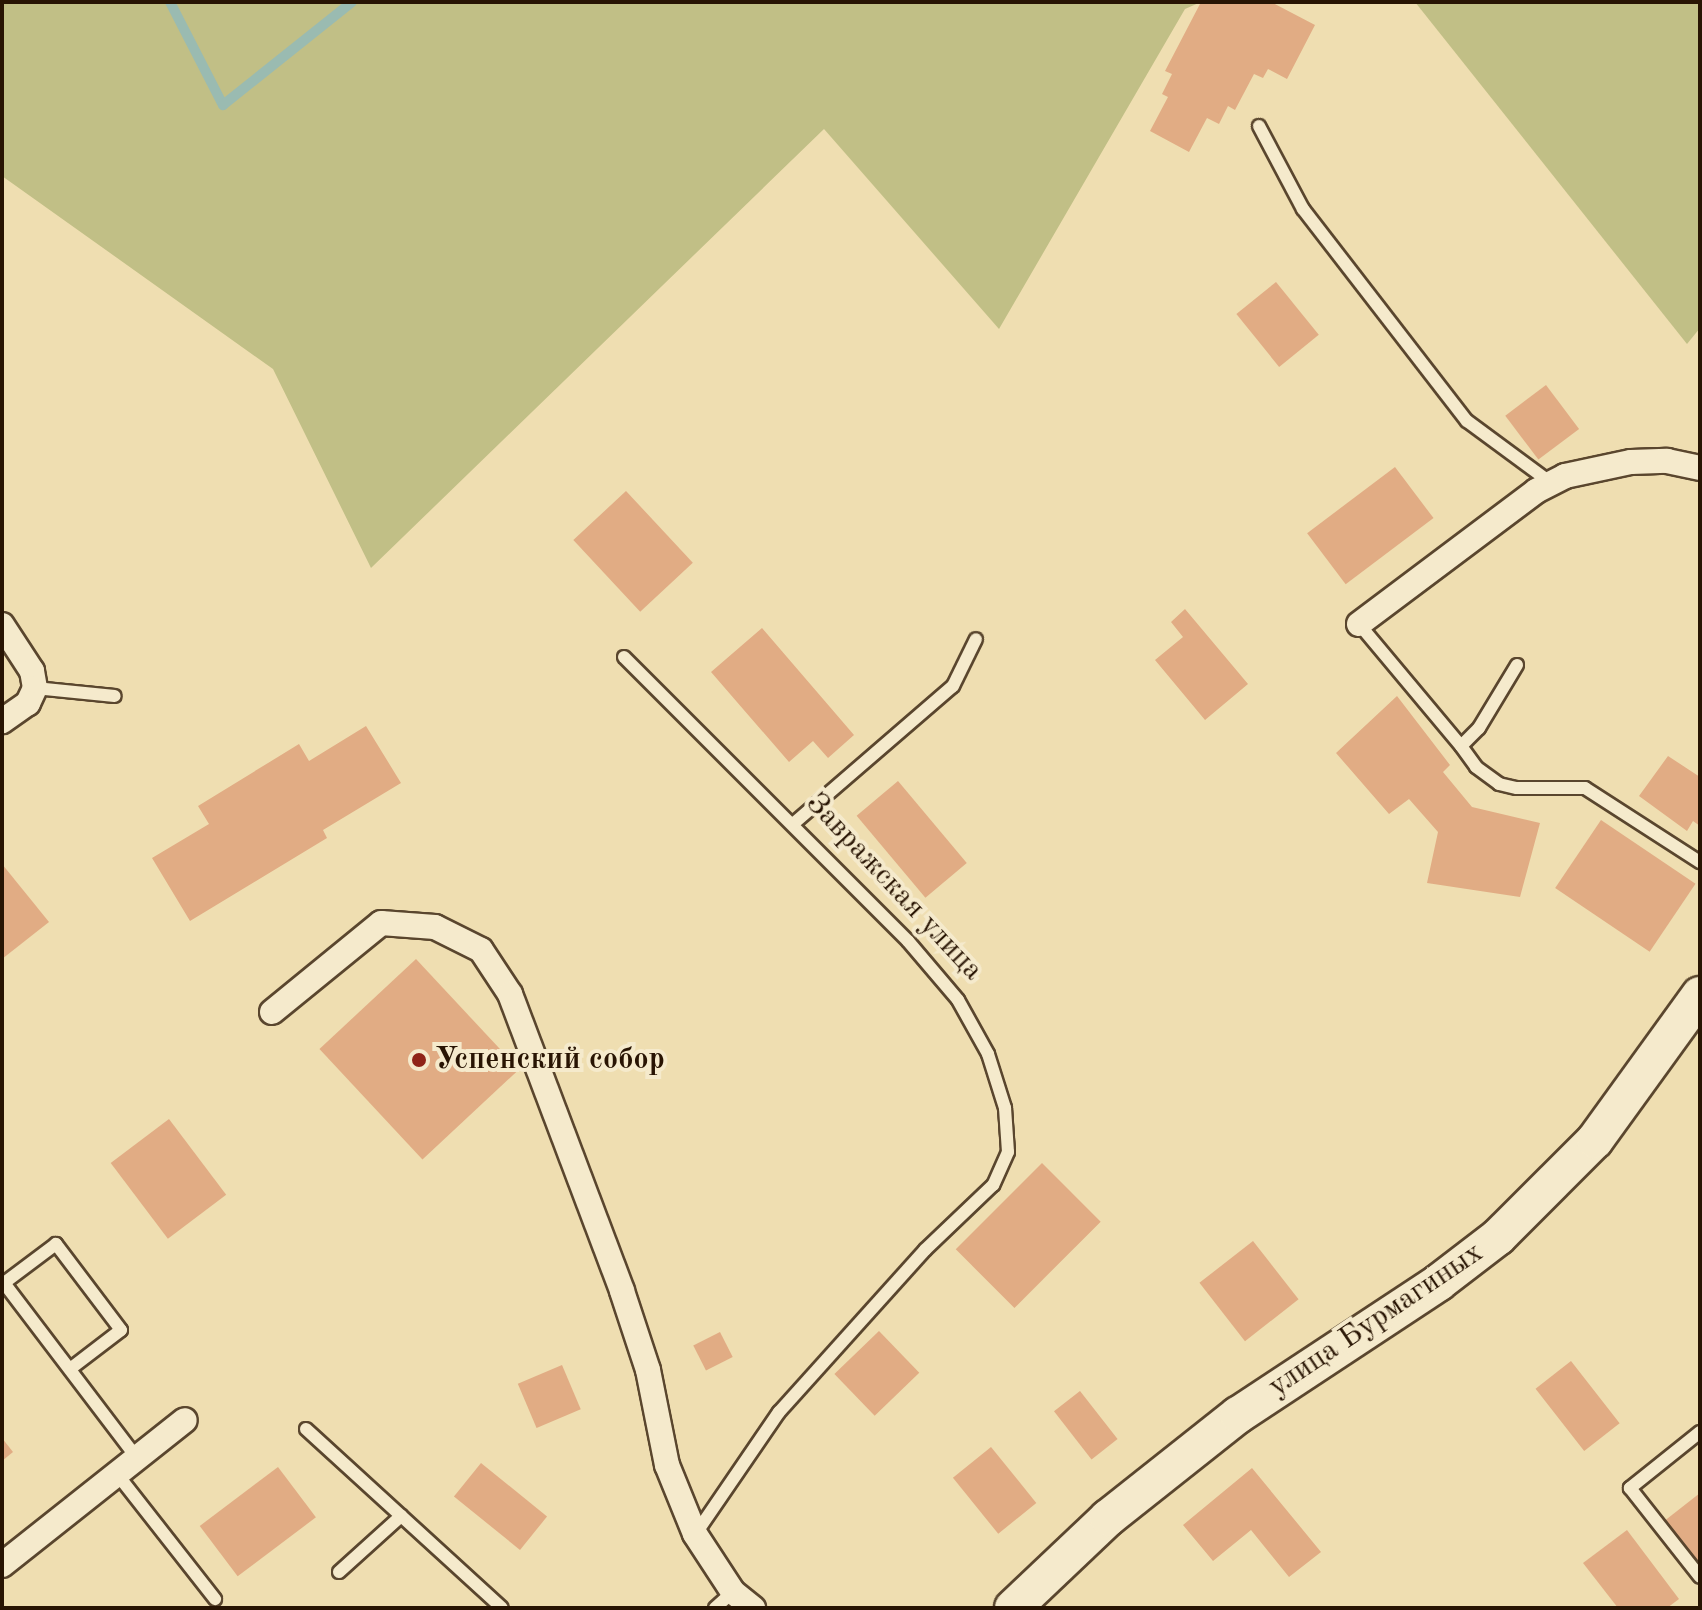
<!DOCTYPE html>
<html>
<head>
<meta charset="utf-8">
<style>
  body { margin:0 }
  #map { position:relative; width:1702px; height:1610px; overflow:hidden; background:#efdeb1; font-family:"Old Standard TT",serif }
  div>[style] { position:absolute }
  .green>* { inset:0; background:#c1bf86 }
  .stream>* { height:10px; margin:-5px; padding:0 5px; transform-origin:5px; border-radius:5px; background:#9abbb1 }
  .building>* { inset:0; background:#e1ac84; transform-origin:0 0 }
  .roads { filter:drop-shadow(2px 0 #5a462e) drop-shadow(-2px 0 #5a462e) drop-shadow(0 2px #5a462e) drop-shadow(0 -2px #5a462e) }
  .lane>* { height:12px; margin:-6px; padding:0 6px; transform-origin:6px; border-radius:6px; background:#f5eacc }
  .street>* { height:24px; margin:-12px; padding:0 12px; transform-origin:12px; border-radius:12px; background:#f5eacc }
  .secondary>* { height:36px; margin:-18px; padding:0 18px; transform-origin:18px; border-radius:18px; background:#f5eacc }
  .dots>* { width:22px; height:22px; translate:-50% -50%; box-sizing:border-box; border:4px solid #f5eacc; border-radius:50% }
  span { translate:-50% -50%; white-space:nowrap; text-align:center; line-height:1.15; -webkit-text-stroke:8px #f5eacc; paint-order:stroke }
  .street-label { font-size:30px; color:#281403 }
  .poi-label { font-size:30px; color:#281403; font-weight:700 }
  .left { translate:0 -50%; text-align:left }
  .frame { position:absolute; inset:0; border:4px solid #281403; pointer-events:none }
</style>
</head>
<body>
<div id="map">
  <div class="green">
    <div style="clip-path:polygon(2px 2px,1201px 2px,1185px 9px,999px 329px,824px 129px,371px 568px,273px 369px,2px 176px)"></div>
    <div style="clip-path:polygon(1415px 2px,1700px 2px,1700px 328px,1687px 344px)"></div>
  </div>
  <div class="stream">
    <div style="left:170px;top:2px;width:116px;rotate:62.8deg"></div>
    <div style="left:223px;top:105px;width:165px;rotate:-38.6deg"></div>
  </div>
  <div class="building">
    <div style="clip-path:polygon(1201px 2px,1271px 2px,1315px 25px,1287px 79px,1268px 69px,1263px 78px,1254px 74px,1235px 110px,1228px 106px,1219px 124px,1207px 118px,1189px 152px,1150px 131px,1168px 97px,1162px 94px,1172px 74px,1165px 71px)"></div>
    <div style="left:1276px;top:282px;width:68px;height:51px;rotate:51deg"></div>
    <div style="left:1546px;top:385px;width:55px;height:51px;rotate:53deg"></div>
    <div style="left:1395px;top:467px;width:64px;height:110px;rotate:53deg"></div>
    <div style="left:626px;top:491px;width:98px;height:72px;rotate:47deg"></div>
    <div style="clip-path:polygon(1185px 609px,1248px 684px,1205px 720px,1155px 660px,1183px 637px,1171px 622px)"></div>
    <div style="clip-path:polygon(762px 628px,854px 735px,828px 758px,813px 741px,789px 762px,711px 672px)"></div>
    <div style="clip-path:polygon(1397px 696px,1450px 765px,1443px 772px,1472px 807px,1540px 823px,1520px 897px,1427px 883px,1438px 832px,1409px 799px,1389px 814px,1336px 753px)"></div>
    <div style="clip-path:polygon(366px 726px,401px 783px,323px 830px,327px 838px,190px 921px,152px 858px,209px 824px,198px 806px,299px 744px,309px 761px)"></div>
    <div style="clip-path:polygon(1668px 756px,1700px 777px,1700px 826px,1693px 821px,1687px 831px,1639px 796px)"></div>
    <div style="left:898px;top:781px;width:107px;height:54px;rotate:50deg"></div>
    <div style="left:1601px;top:820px;width:114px;height:82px;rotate:34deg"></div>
    <div style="clip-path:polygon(2px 864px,49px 922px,2px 959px)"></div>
    <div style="left:416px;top:959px;width:151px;height:132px;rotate:47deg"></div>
    <div style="left:169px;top:1119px;width:95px;height:73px;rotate:53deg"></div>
    <div style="left:1042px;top:1163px;width:83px;height:122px;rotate:45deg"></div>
    <div style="left:1253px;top:1241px;width:74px;height:68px;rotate:52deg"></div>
    <div style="left:879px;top:1331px;width:58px;height:62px;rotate:46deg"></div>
    <div style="left:720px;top:1332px;width:28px;height:30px;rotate:63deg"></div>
    <div style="left:1571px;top:1361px;width:79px;height:45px;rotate:52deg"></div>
    <div style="left:562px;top:1365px;width:48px;height:48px;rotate:67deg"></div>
    <div style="left:1080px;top:1391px;width:61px;height:33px;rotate:52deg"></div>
    <div style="clip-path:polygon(2px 1438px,13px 1452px,2px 1461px)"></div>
    <div style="left:991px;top:1447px;width:72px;height:49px;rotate:51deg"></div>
    <div style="left:481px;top:1463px;width:85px;height:43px;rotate:39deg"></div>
    <div style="left:278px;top:1467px;width:63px;height:98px;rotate:53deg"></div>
    <div style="clip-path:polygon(1252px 1468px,1321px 1552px,1289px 1577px,1251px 1530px,1213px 1561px,1183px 1525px)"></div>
    <div style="clip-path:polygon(1700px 1493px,1700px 1569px,1663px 1522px)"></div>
    <div style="clip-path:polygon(1627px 1530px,1679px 1599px,1667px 1608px,1618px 1608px,1583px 1563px)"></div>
  </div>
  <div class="roads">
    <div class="lane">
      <div style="left:1259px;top:126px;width:94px;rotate:62.1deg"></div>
      <div style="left:1303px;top:209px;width:268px;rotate:52.3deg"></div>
      <div style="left:1467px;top:421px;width:104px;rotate:36.4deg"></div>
      <div style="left:1359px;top:624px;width:159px;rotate:50.1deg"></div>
      <div style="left:624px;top:657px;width:402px;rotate:45deg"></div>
      <div style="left:908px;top:941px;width:77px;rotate:49.7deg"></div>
      <div style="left:958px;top:1000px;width:62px;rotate:60.9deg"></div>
      <div style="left:988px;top:1054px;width:57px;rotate:72.5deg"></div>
      <div style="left:1005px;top:1108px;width:44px;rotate:86.1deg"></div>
      <div style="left:1008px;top:1152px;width:36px;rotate:114deg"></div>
      <div style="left:993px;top:1185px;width:94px;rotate:136.3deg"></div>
      <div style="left:925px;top:1250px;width:218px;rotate:132deg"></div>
      <div style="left:779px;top:1412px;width:147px;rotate:124.4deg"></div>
      <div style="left:1517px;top:665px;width:74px;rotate:121.1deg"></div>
      <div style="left:1479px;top:728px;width:25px;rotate:135deg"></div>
      <div style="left:1461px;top:746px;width:26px;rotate:54deg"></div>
      <div style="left:1476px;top:767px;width:29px;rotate:36deg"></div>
      <div style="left:1499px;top:784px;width:18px;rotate:13deg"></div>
      <div style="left:1517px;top:788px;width:68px"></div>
      <div style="left:1585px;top:788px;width:137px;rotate:32.8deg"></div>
      <div style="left:35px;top:688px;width:80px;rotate:5.7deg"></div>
      <div style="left:793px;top:824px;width:211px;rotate:-40.8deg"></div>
      <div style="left:953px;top:686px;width:52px;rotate:-63.9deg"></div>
      <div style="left:70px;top:1369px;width:64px;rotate:-37.4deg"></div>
      <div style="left:121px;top:1330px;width:108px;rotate:-127.1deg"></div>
      <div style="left:56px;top:1244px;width:65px;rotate:143.1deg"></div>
      <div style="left:4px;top:1283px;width:220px;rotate:52.8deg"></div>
      <div style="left:306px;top:1429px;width:265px;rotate:42.4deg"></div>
      <div style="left:1700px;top:1432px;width:90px;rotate:141.3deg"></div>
      <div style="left:1630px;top:1488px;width:113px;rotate:51.8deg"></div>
      <div style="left:117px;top:1474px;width:159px;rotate:51.9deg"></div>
      <div style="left:339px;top:1572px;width:84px;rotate:-42.1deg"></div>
      <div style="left:715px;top:1608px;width:24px;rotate:-42deg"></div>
    </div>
    <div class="street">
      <div style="left:1359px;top:624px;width:221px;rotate:-36.9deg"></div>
      <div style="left:1536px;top:491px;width:33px;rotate:-27deg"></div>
      <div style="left:1565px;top:476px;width:67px;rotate:-12deg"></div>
      <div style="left:1631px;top:462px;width:36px;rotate:-2deg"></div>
      <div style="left:1667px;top:461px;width:34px;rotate:12deg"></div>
      <div style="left:2px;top:625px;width:55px;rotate:56.9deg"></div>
      <div style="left:32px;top:671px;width:17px;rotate:80deg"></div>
      <div style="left:35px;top:688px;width:17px;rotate:115deg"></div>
      <div style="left:28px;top:703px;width:32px;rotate:145deg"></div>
      <div style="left:272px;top:1012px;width:141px;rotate:-39.2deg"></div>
      <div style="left:381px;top:923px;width:54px;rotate:4.2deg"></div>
      <div style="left:435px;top:927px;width:51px;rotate:26.6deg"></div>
      <div style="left:481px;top:950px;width:53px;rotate:56.6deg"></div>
      <div style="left:510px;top:994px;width:317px;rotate:69.3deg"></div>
      <div style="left:622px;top:1291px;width:83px;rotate:71.8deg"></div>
      <div style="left:648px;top:1370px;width:97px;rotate:78.7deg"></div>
      <div style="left:667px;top:1465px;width:74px;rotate:67.9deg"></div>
      <div style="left:695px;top:1534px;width:69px;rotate:56.8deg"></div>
      <div style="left:733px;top:1592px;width:26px;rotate:39deg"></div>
      <div style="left:2px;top:1565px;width:233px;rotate:-38.4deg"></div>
    </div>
    <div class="secondary">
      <div style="left:1013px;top:1608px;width:131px;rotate:-43.5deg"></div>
      <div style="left:1108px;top:1518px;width:166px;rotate:-38.4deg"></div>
      <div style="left:1238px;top:1415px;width:240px;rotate:-33.4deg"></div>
      <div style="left:1438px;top:1283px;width:76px;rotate:-37.5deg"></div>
      <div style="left:1498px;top:1237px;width:137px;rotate:-45deg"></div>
      <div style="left:1595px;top:1140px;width:179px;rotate:-54.1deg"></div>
    </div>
  </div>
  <div class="dots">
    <div style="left:419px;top:1060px;background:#8f2418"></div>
  </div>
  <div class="street-label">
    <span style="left:894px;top:887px;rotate:47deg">Завражская улица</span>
    <span style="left:1376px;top:1320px;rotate:-34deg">улица Бурмагиных</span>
  </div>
  <div class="poi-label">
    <span class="left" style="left:435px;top:1060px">Успенский собор</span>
  </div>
  <div class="frame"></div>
</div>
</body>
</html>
